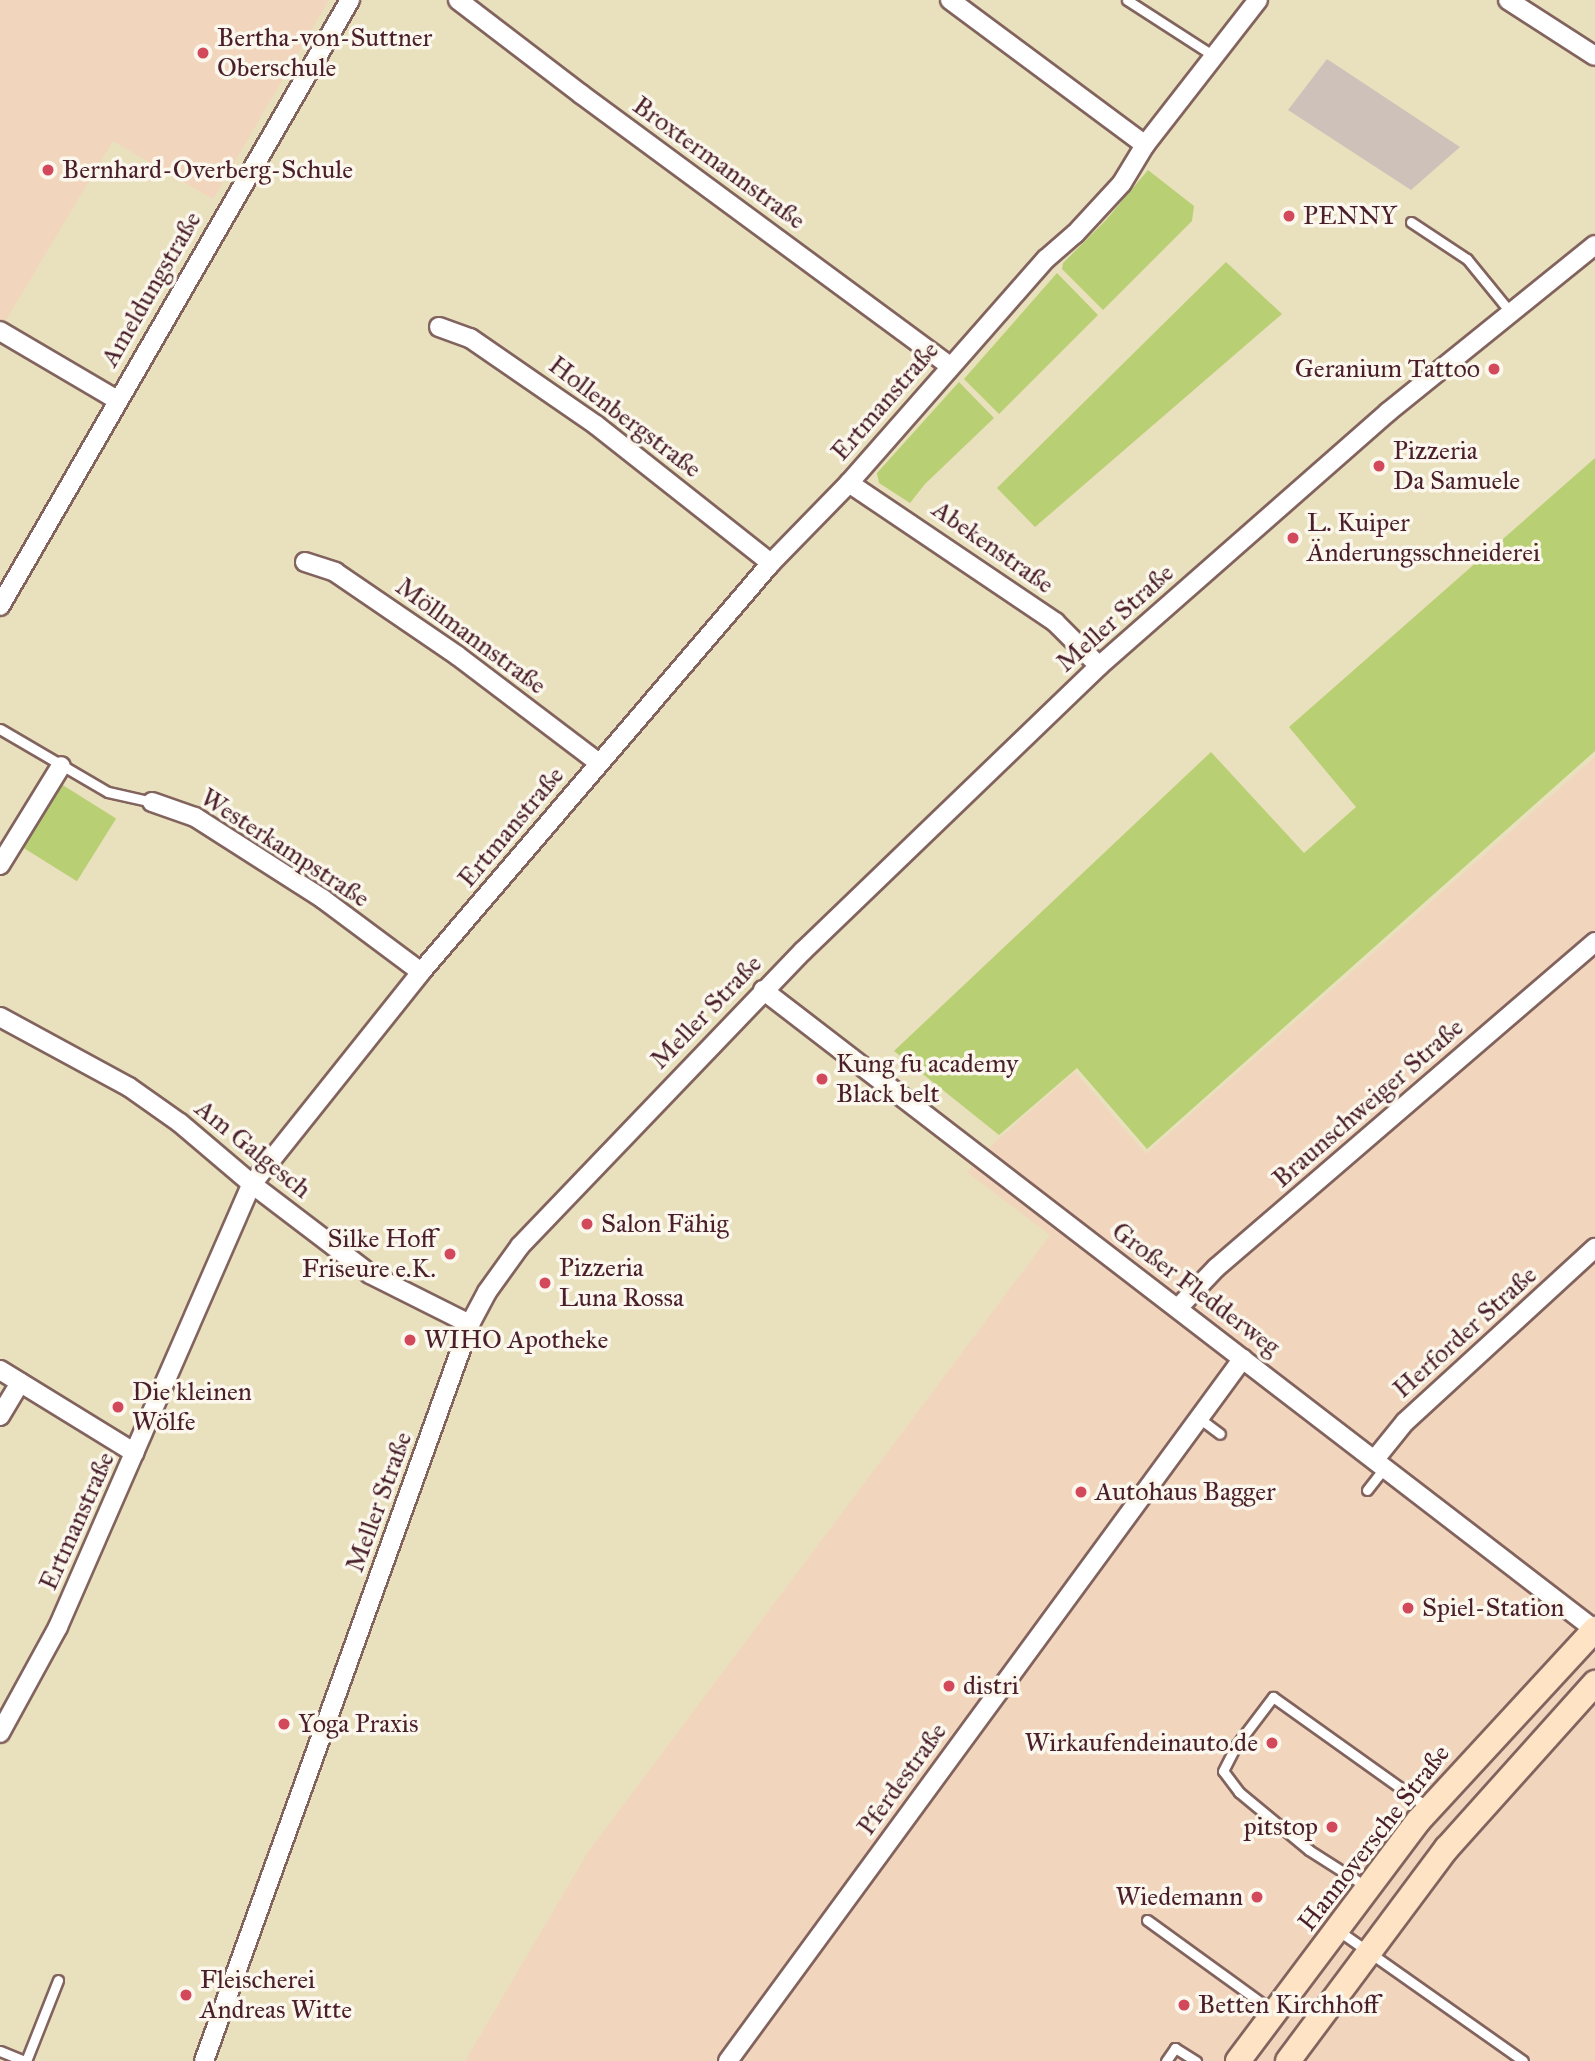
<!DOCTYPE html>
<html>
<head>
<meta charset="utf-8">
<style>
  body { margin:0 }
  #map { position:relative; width:1595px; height:2061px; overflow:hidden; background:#e9e0bd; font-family:"IM FELL Great Primer",serif }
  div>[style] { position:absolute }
  .built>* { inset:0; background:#f1d5bd }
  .industrial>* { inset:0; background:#cec1ba }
  .green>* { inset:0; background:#b9cf73; transform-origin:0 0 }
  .roads { filter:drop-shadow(2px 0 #82635e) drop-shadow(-2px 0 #82635e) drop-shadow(0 2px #82635e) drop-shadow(0 -2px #82635e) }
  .service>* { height:9px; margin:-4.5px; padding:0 4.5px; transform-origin:4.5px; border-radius:4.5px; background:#fff }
  .minor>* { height:18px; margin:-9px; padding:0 9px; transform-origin:9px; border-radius:9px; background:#fff }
  .secondary>* { height:24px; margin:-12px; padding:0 12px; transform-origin:12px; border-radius:12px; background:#fee4c5 }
  .dots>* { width:19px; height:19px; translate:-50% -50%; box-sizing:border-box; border:4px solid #fbf7ec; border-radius:50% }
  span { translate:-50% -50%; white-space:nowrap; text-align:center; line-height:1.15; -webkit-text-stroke:7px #fbf7ec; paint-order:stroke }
  .poi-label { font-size:26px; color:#4a1f2b }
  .left { translate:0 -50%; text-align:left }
  .right { translate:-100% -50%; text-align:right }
  .street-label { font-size:26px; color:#4a1f2b }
</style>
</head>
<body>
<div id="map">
  <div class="built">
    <div style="clip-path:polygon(0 0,329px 0,213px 199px,113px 141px,5px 322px,0 319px)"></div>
    <div style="clip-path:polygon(1595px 757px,1595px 2061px,465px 2061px,588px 1852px,1050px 1235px,967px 1172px,993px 1144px,1075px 1072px,1146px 1154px)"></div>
  </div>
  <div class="industrial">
    <div style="clip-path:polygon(1327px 59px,1460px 147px,1411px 190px,1288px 110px)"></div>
  </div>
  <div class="green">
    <div style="clip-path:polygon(1148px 170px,1194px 206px,1192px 221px,1103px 310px,1062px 269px,1063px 263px,1106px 220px)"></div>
    <div style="clip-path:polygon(1226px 262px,1282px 314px,1035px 527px,997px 488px)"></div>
    <div style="clip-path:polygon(1057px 273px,1098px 315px,999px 414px,964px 379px)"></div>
    <div style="clip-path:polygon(959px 382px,994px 418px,925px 484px,910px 503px,879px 483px,877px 473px)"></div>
    <div style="clip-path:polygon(1595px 458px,1595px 751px,1147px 1149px,1077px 1068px,999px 1135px,894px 1051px,1211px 752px,1304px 853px,1356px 807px,1289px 727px)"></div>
    <div style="left:61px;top:784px;width:65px;height:74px;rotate:32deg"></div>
  </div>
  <div class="roads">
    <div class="service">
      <div style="left:1127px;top:0;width:103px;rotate:32.8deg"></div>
      <div style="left:1411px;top:222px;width:67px;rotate:33.5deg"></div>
      <div style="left:1467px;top:259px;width:70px;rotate:50.8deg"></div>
      <div style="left:0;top:729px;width:125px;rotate:30.3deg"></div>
      <div style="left:108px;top:792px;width:45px;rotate:12.8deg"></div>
      <div style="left:1199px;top:1418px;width:26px;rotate:37deg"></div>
      <div style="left:1367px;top:1490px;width:29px;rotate:-52deg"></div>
      <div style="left:1367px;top:1887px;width:69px;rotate:-147.5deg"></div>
      <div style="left:1309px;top:1850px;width:91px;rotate:-140.4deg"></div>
      <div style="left:1239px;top:1792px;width:26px;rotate:-127deg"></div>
      <div style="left:1223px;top:1771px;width:27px;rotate:-63deg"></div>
      <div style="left:1235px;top:1747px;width:63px;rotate:-52.8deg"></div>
      <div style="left:1273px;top:1697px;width:189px;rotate:35.5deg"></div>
      <div style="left:1147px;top:1920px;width:157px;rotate:35.9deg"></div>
      <div style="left:1339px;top:1931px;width:225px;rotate:35.2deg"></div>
      <div style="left:0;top:2051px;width:27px;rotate:22deg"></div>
      <div style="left:26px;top:2061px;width:87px;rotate:-68.4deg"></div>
      <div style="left:1166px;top:2061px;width:16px;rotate:-55deg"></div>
      <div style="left:1175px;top:2048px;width:25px;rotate:32deg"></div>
    </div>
    <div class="minor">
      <div style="left:458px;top:0;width:155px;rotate:37.4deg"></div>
      <div style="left:581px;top:94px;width:458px;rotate:36.4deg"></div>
      <div style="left:950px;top:0;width:243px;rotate:36.6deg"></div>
      <div style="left:1508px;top:0;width:103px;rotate:32.8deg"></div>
      <div style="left:439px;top:327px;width:33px;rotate:20deg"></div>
      <div style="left:470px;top:338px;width:153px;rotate:34.6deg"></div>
      <div style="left:596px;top:425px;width:223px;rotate:38.3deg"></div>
      <div style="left:0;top:331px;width:136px;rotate:30.5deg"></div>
      <div style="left:849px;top:483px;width:249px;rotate:34deg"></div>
      <div style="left:1055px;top:622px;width:62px;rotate:45deg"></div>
      <div style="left:305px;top:562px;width:32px;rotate:18deg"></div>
      <div style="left:335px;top:572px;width:149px;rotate:34.3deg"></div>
      <div style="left:458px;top:656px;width:177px;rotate:37.2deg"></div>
      <div style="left:0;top:606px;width:700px;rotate:-59.99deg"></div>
      <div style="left:152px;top:802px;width:46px;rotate:19.2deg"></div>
      <div style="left:195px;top:817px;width:152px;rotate:32.6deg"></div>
      <div style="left:323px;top:899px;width:122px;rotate:36.7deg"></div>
      <div style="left:0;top:865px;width:116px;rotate:-58.4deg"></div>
      <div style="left:763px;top:990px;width:1050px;rotate:37.57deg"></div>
      <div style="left:0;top:1017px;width:147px;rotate:28.5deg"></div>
      <div style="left:129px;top:1087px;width:62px;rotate:35.2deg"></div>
      <div style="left:180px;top:1123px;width:94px;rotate:40.3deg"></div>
      <div style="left:252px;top:1184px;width:148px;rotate:37.3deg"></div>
      <div style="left:370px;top:1274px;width:112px;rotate:26.6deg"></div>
      <div style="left:1178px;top:1308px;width:55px;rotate:-46.5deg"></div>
      <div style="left:1216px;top:1268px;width:500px;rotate:-40.7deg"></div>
      <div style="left:0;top:1370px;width:158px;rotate:31.6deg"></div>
      <div style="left:0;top:1416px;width:39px;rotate:-59deg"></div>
      <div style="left:1375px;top:1459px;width:48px;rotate:-51deg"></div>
      <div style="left:1405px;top:1422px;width:258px;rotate:-42.5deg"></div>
      <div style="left:0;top:1733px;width:121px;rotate:-61.3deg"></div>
      <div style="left:58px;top:1627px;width:484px;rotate:-66.4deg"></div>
      <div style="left:252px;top:1184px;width:271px;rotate:-51.4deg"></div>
      <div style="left:421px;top:972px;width:538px;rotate:-49.44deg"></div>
      <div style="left:771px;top:563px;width:112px;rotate:-45.7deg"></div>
      <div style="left:849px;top:483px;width:298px;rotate:-48.7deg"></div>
      <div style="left:1046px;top:259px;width:38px;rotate:-41deg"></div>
      <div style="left:1075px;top:234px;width:69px;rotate:-47.3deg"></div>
      <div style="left:1122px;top:183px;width:44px;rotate:-58.8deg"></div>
      <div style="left:1145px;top:145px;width:184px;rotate:-52.1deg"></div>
      <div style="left:204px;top:2061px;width:784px;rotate:-70.15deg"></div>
      <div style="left:470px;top:1324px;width:36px;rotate:-62deg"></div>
      <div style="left:487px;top:1292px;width:57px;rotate:-54.3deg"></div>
      <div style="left:520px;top:1246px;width:409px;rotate:-46.2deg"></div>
      <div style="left:803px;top:951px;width:411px;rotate:-43.9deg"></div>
      <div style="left:1099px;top:666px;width:385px;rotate:-41.3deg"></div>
      <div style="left:1388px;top:412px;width:266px;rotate:-38.9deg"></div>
      <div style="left:728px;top:2061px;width:871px;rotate:-53.77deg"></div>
    </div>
    <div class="secondary">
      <div style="left:1238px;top:2061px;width:301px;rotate:-53.1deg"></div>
      <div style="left:1419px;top:1820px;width:260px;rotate:-47.3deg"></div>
      <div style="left:1288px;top:2061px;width:266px;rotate:-53.3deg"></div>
      <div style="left:1447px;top:1848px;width:222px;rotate:-48.1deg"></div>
    </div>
  </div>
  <div class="dots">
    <div style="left:203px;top:53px;background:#d1495b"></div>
    <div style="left:48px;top:170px;background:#d1495b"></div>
    <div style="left:1289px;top:216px;background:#d1495b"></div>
    <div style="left:1494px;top:369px;background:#d1495b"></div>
    <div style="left:1379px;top:466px;background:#d1495b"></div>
    <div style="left:1293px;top:538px;background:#d1495b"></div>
    <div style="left:822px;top:1079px;background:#d1495b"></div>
    <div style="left:587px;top:1224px;background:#d1495b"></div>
    <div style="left:450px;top:1254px;background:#d1495b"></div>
    <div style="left:545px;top:1283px;background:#d1495b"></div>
    <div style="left:410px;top:1340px;background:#d1495b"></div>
    <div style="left:118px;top:1407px;background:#d1495b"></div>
    <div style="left:1081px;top:1492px;background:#d1495b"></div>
    <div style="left:1408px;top:1608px;background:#d1495b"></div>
    <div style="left:949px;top:1686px;background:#d1495b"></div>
    <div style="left:284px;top:1724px;background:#d1495b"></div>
    <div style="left:1272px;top:1743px;background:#d1495b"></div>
    <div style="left:1332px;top:1827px;background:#d1495b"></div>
    <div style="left:1257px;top:1897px;background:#d1495b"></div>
    <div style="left:186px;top:1995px;background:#d1495b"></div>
    <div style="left:1184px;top:2005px;background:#d1495b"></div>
  </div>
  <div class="poi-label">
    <span class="left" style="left:217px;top:53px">Bertha-von-Suttner<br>Oberschule</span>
    <span class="left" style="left:62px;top:170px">Bernhard-Overberg-Schule</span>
    <span class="left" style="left:1303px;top:216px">PENNY</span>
    <span class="right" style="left:1480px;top:369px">Geranium Tattoo</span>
    <span class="left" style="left:1393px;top:466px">Pizzeria<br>Da Samuele</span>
    <span class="left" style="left:1307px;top:538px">L. Kuiper<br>Änderungsschneiderei</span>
    <span class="left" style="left:836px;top:1079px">Kung fu academy<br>Black belt</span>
    <span class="left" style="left:601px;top:1224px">Salon Fähig</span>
    <span class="right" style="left:436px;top:1254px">Silke Hoff<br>Friseure e.K.</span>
    <span class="left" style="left:559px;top:1283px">Pizzeria<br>Luna Rossa</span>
    <span class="left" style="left:424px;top:1340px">WIHO Apotheke</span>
    <span class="left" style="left:132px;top:1407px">Die kleinen<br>Wölfe</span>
    <span class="left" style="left:1095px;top:1492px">Autohaus Bagger</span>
    <span class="left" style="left:1422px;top:1608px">Spiel-Station</span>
    <span class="left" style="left:963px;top:1686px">distri</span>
    <span class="left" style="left:298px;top:1724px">Yoga Praxis</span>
    <span class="right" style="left:1258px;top:1743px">Wirkaufendeinauto.de</span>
    <span class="right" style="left:1318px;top:1827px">pitstop</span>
    <span class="right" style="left:1243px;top:1897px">Wiedemann</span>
    <span class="left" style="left:200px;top:1995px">Fleischerei<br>Andreas Witte</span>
    <span class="left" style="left:1198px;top:2005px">Betten Kirchhoff</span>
  </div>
  <div class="street-label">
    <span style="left:719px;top:163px;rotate:36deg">Broxtermannstraße</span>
    <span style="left:151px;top:289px;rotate:-60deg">Ameldungstraße</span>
    <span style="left:885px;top:401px;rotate:-49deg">Ertmanstraße</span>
    <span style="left:625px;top:417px;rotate:37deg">Hollenbergstraße</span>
    <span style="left:993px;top:547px;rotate:35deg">Abekenstraße</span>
    <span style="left:1115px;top:618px;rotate:-42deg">Meller Straße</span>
    <span style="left:471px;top:636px;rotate:36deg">Möllmannstraße</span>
    <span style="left:511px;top:827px;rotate:-50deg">Ertmanstraße</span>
    <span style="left:285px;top:848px;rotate:33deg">Westerkampstraße</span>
    <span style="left:706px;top:1012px;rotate:-46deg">Meller Straße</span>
    <span style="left:1368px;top:1103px;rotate:-41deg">Braunschweiger Straße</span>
    <span style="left:253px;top:1149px;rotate:39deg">Am Galgesch</span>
    <span style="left:1196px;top:1289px;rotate:37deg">Großer Fledderweg</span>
    <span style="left:1465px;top:1332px;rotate:-42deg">Herforder Straße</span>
    <span style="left:379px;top:1502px;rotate:-70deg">Meller Straße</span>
    <span style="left:77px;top:1521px;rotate:-66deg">Ertmanstraße</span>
    <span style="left:902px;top:1779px;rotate:-54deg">Pferdestraße</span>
    <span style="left:1374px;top:1838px;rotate:-52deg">Hannoversche Straße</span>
  </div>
</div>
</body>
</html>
